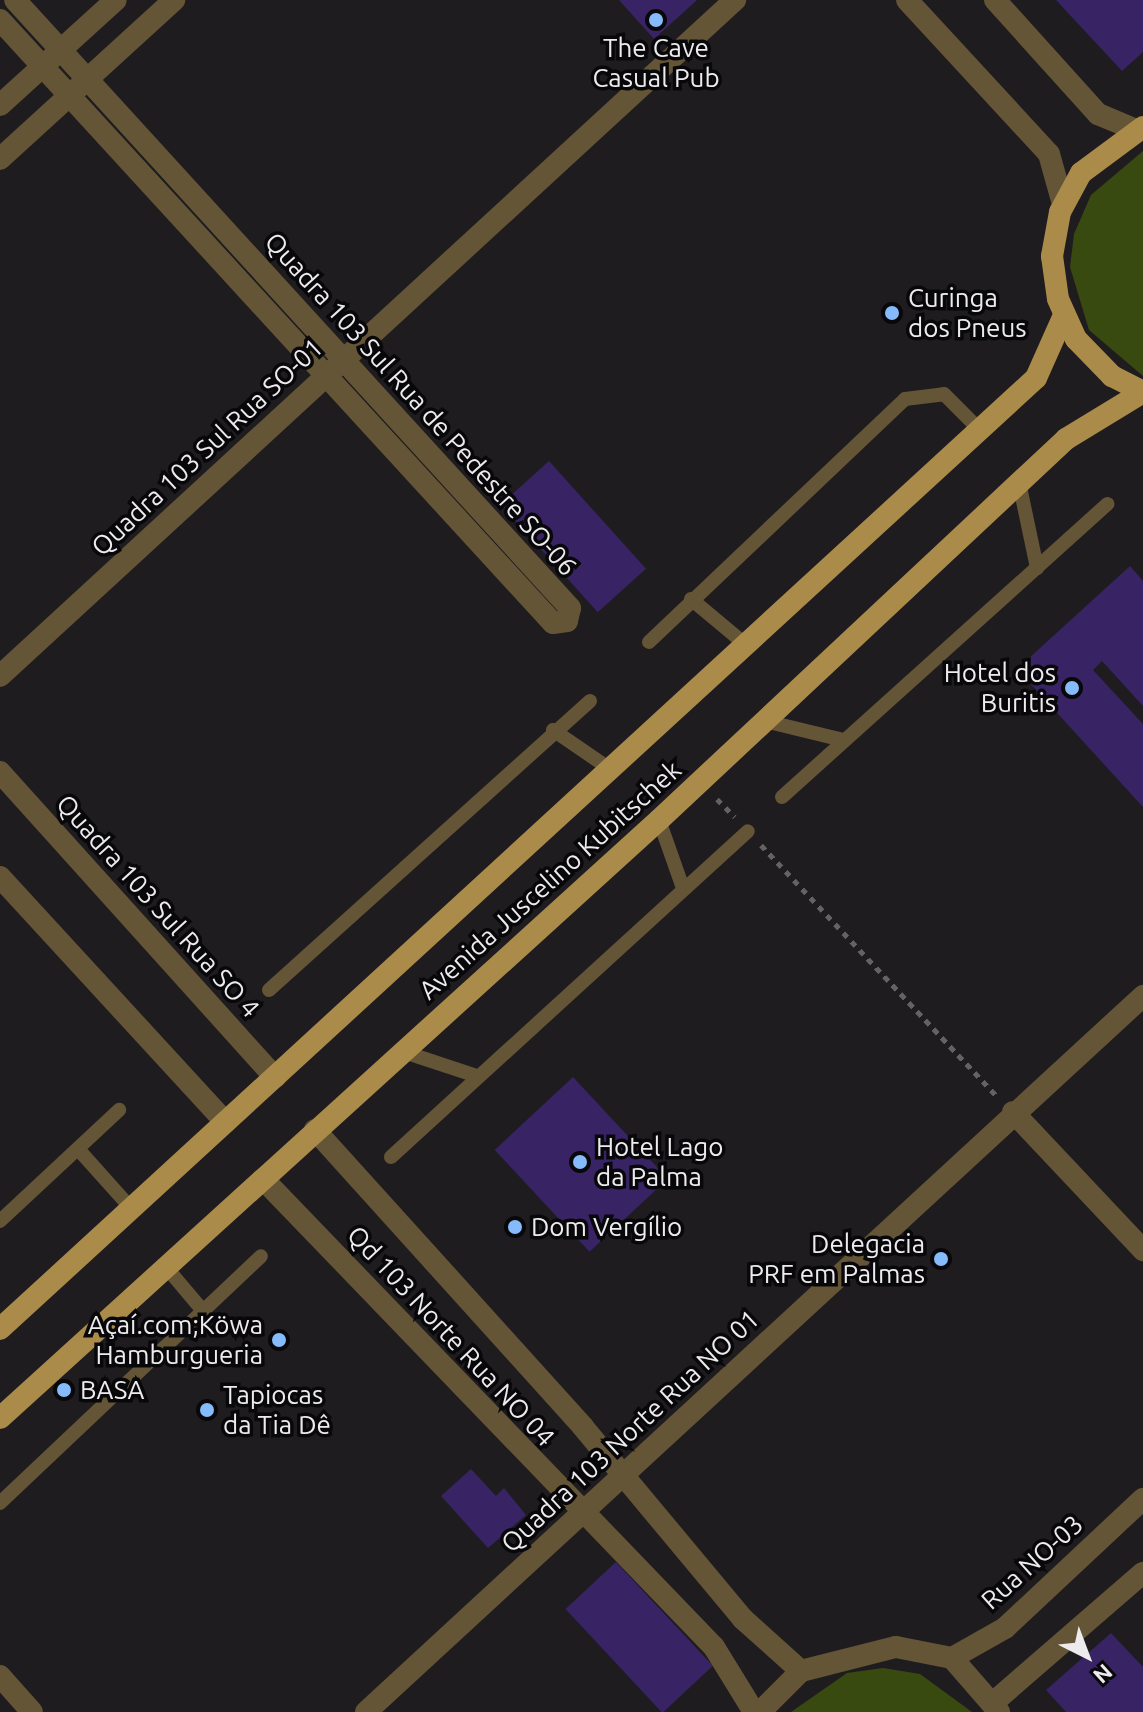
<!DOCTYPE html>
<html>
<head>
<meta charset="utf-8">
<style>
  body { margin:0 }
  #map { position:relative; width:1143px; height:1712px; overflow:hidden; background:#1f1c20; font-family:Ubuntu,sans-serif }
  div>[style] { position:absolute }
  .green>* { inset:0; background:#394a10 }
  .building>* { inset:0; background:#382365; transform-origin:0 0 }
  .path>* { height:5px; margin-top:-2.5px; transform-origin:0; background:repeating-linear-gradient(90deg,#656266 0 6px,transparent 0 12px) }
  .service>* { height:14px; margin:-7px; padding:0 7px; transform-origin:7px; border-radius:7px; background:#645536 }
  .minor>* { height:22px; margin:-11px; padding:0 11px; transform-origin:11px; border-radius:11px; background:#645536 }
  .tertiary>* { height:22px; margin:-11px; padding:0 11px; transform-origin:11px; border-radius:11px; background:#645536 }
  .primary>* { height:22px; margin:-11px; padding:0 11px; transform-origin:11px; border-radius:11px; background:#ab8b49 }
  .dots>* { width:22px; height:22px; translate:-50% -50%; box-sizing:border-box; border:4px solid #080709; border-radius:50% }
  span { translate:-50% -50%; white-space:nowrap; text-align:center; line-height:1.15; -webkit-text-stroke:7px #080709; paint-order:stroke }
  .poi-label { font-size:26px; color:#edebee }
  .left { translate:0 -50%; text-align:left }
  .right { translate:-100% -50%; text-align:right }
  .street-label { font-size:26px; color:#edebee }
  .north { position:absolute; left:1047px; top:1616px; width:80px; height:80px; -webkit-text-stroke:6px #080709; paint-order:stroke; rotate:138deg; font-size:22px; font-weight:700; line-height:32px; text-align:center; color:#edebee }
  .north::after { content:''; display:block; margin:auto; width:28px; height:36px; background:#edebee; clip-path:polygon(50% 0,100% 100%,50% 72%,0 100%) }
</style>
</head>
<body>
<div id="map">
  <div class="green">
    <div style="clip-path:polygon(1143px 151px,1143px 376px,1089px 330px,1070px 267px,1074px 234px,1091px 195px)"></div>
    <div style="clip-path:polygon(883px 1668px,920px 1674px,972px 1712px,791px 1712px,847px 1673px)"></div>
  </div>
  <div class="building">
    <div style="clip-path:polygon(619px 0,697px 0,654px 39px)"></div>
    <div style="clip-path:polygon(1056px 0,1143px 0,1143px 52px,1122px 71px)"></div>
    <div style="left:549px;top:461px;width:145px;height:65px;rotate:48deg"></div>
    <div style="clip-path:polygon(1130px 566px,1143px 581px,1143px 706px,1102px 661px,1093px 670px,1143px 724px,1143px 807px,1017px 669px)"></div>
    <div style="left:573px;top:1077px;width:139px;height:107px;rotate:47deg"></div>
    <div style="clip-path:polygon(471px 1469px,496px 1496px,504px 1488px,526px 1515px,488px 1548px,441px 1496px)"></div>
    <div style="left:616px;top:1562px;width:142px;height:69px;rotate:47deg"></div>
    <div style="clip-path:polygon(1111px 1633px,1143px 1667px,1143px 1712px,1066px 1712px,1046px 1690px)"></div>
  </div>
  <div class="path">
    <div style="left:717px;top:799px;width:25px;rotate:45deg"></div>
    <div style="left:761px;top:845px;width:346px;rotate:46.8deg"></div>
  </div>
  <div class="service">
    <div style="left:1020px;top:487px;width:83px;rotate:78.1deg"></div>
    <div style="left:691px;top:599px;width:70px;rotate:39.8deg"></div>
    <div style="left:649px;top:642px;width:353px;rotate:-43.5deg"></div>
    <div style="left:905px;top:399px;width:39px;rotate:-7deg"></div>
    <div style="left:944px;top:394px;width:48px;rotate:45deg"></div>
    <div style="left:761px;top:720px;width:84px;rotate:13.7deg"></div>
    <div style="left:553px;top:730px;width:69px;rotate:34.4deg"></div>
    <div style="left:782px;top:797px;width:438px;rotate:-42deg"></div>
    <div style="left:659px;top:820px;width:72px;rotate:70.6deg"></div>
    <div style="left:269px;top:990px;width:432px;rotate:-42deg"></div>
    <div style="left:401px;top:1051px;width:77px;rotate:18.2deg"></div>
    <div style="left:78px;top:1149px;width:79px;rotate:48.1deg"></div>
    <div style="left:391px;top:1157px;width:483px;rotate:-42.4deg"></div>
    <div style="left:0;top:1221px;width:163px;rotate:-43deg"></div>
    <div style="left:166px;top:1267px;width:57px;rotate:49.9deg"></div>
    <div style="left:0;top:1503px;width:359px;rotate:-43.4deg"></div>
  </div>
  <div class="minor">
    <div style="left:0;top:20px;width:818px;rotate:47.48deg"></div>
    <div style="left:553px;top:623px;width:14px;rotate:-8deg"></div>
    <div style="left:567px;top:621px;width:13px;rotate:-77deg"></div>
    <div style="left:570px;top:608px;width:823px;rotate:-132.39deg"></div>
    <div style="left:0;top:105px;width:156px;rotate:-42.2deg"></div>
    <div style="left:0;top:159px;width:236px;rotate:-42.4deg"></div>
    <div style="left:0;top:676px;width:999px;rotate:-42.61deg"></div>
    <div style="left:0;top:772px;width:411px;rotate:48deg"></div>
    <div style="left:0;top:877px;width:333px;rotate:47.4deg"></div>
    <div style="left:1013px;top:1112px;width:190px;rotate:46.7deg"></div>
    <div style="left:315px;top:1130px;width:400px;rotate:47.9deg"></div>
    <div style="left:583px;top:1427px;width:250px;rotate:50.2deg"></div>
    <div style="left:743px;top:1619px;width:78px;rotate:41.9deg"></div>
    <div style="left:263px;top:1179px;width:650px;rotate:46.06deg"></div>
    <div style="left:714px;top:1647px;width:76px;rotate:58.4deg"></div>
    <div style="left:952px;top:1658px;width:61px;rotate:-29.5deg"></div>
    <div style="left:1005px;top:1628px;width:189px;rotate:-43.1deg"></div>
    <div style="left:0;top:1676px;width:48px;rotate:48.4deg"></div>
    <div style="left:995px;top:1701px;width:196px;rotate:-40.9deg"></div>
    <div style="left:366px;top:1712px;width:1057px;rotate:-42.66deg"></div>
    <div style="left:760px;top:1712px;width:58px;rotate:-45deg"></div>
    <div style="left:801px;top:1671px;width:98px;rotate:-14.2deg"></div>
    <div style="left:896px;top:1647px;width:57px;rotate:11.1deg"></div>
    <div style="left:952px;top:1658px;width:72px;rotate:49deg"></div>
  </div>
  <div class="tertiary">
    <div style="left:907px;top:0;width:209px;rotate:47.3deg"></div>
    <div style="left:1049px;top:154px;width:52px;rotate:74.4deg"></div>
    <div style="left:995px;top:0;width:154px;rotate:47.9deg"></div>
    <div style="left:1098px;top:114px;width:41px;rotate:22.8deg"></div>
  </div>
  <div class="primary">
    <div style="left:1143px;top:127px;width:77px;rotate:143.4deg"></div>
    <div style="left:1081px;top:173px;width:44px;rotate:118.3deg"></div>
    <div style="left:1060px;top:212px;width:45px;rotate:100.3deg"></div>
    <div style="left:1052px;top:256px;width:43px;rotate:82.1deg"></div>
    <div style="left:1058px;top:299px;width:44px;rotate:65.8deg"></div>
    <div style="left:1076px;top:339px;width:52px;rotate:45.8deg"></div>
    <div style="left:1112px;top:376px;width:35px;rotate:27deg"></div>
    <div style="left:0;top:1329px;width:1406px;rotate:-42.55deg"></div>
    <div style="left:1036px;top:378px;width:69px;rotate:-66deg"></div>
    <div style="left:0;top:1418px;width:890px;rotate:-42.22deg"></div>
    <div style="left:659px;top:820px;width:558px;rotate:-43.11deg"></div>
    <div style="left:1066px;top:439px;width:90px;rotate:-31.4deg"></div>
  </div>
  <div class="dots">
    <div style="left:656px;top:20px;background:#86bbfb"></div>
    <div style="left:892px;top:313px;background:#86bbfb"></div>
    <div style="left:1072px;top:688px;background:#86bbfb"></div>
    <div style="left:580px;top:1162px;background:#86bbfb"></div>
    <div style="left:515px;top:1227px;background:#86bbfb"></div>
    <div style="left:941px;top:1259px;background:#86bbfb"></div>
    <div style="left:279px;top:1340px;background:#86bbfb"></div>
    <div style="left:64px;top:1390px;background:#86bbfb"></div>
    <div style="left:207px;top:1410px;background:#86bbfb"></div>
  </div>
  <div class="poi-label">
    <span style="left:656px;top:63px">The Cave<br>Casual Pub</span>
    <span class="left" style="left:908px;top:313px">Curinga<br>dos Pneus</span>
    <span class="right" style="left:1056px;top:688px">Hotel dos<br>Buritis</span>
    <span class="left" style="left:596px;top:1162px">Hotel Lago<br>da Palma</span>
    <span class="left" style="left:531px;top:1227px">Dom Vergílio</span>
    <span class="right" style="left:925px;top:1259px">Delegacia<br>PRF em Palmas</span>
    <span class="right" style="left:263px;top:1340px">Açaí.com;Köwa<br>Hamburgueria</span>
    <span class="left" style="left:80px;top:1390px">BASA</span>
    <span class="left" style="left:223px;top:1410px">Tapiocas<br>da Tia Dê</span>
  </div>
  <div class="street-label">
    <span style="left:421px;top:404px;rotate:48deg">Quadra 103 Sul Rua de Pedestre SO-06</span>
    <span style="left:207px;top:447px;rotate:-43deg">Quadra 103 Sul Rua SO-01</span>
    <span style="left:550px;top:880px;rotate:-42deg">Avenida Juscelino Kubitschek</span>
    <span style="left:158px;top:906px;rotate:48deg">Quadra 103 Sul Rua SO 4</span>
    <span style="left:451px;top:1336px;rotate:47deg">Qd 103 Norte Rua NO 04</span>
    <span style="left:630px;top:1431px;rotate:-43deg">Quadra 103 Norte Rua NO 01</span>
    <span style="left:1032px;top:1562px;rotate:-42deg">Rua NO-03</span>
  </div>
  <div class="north">N</div>
</div>
</body>
</html>
